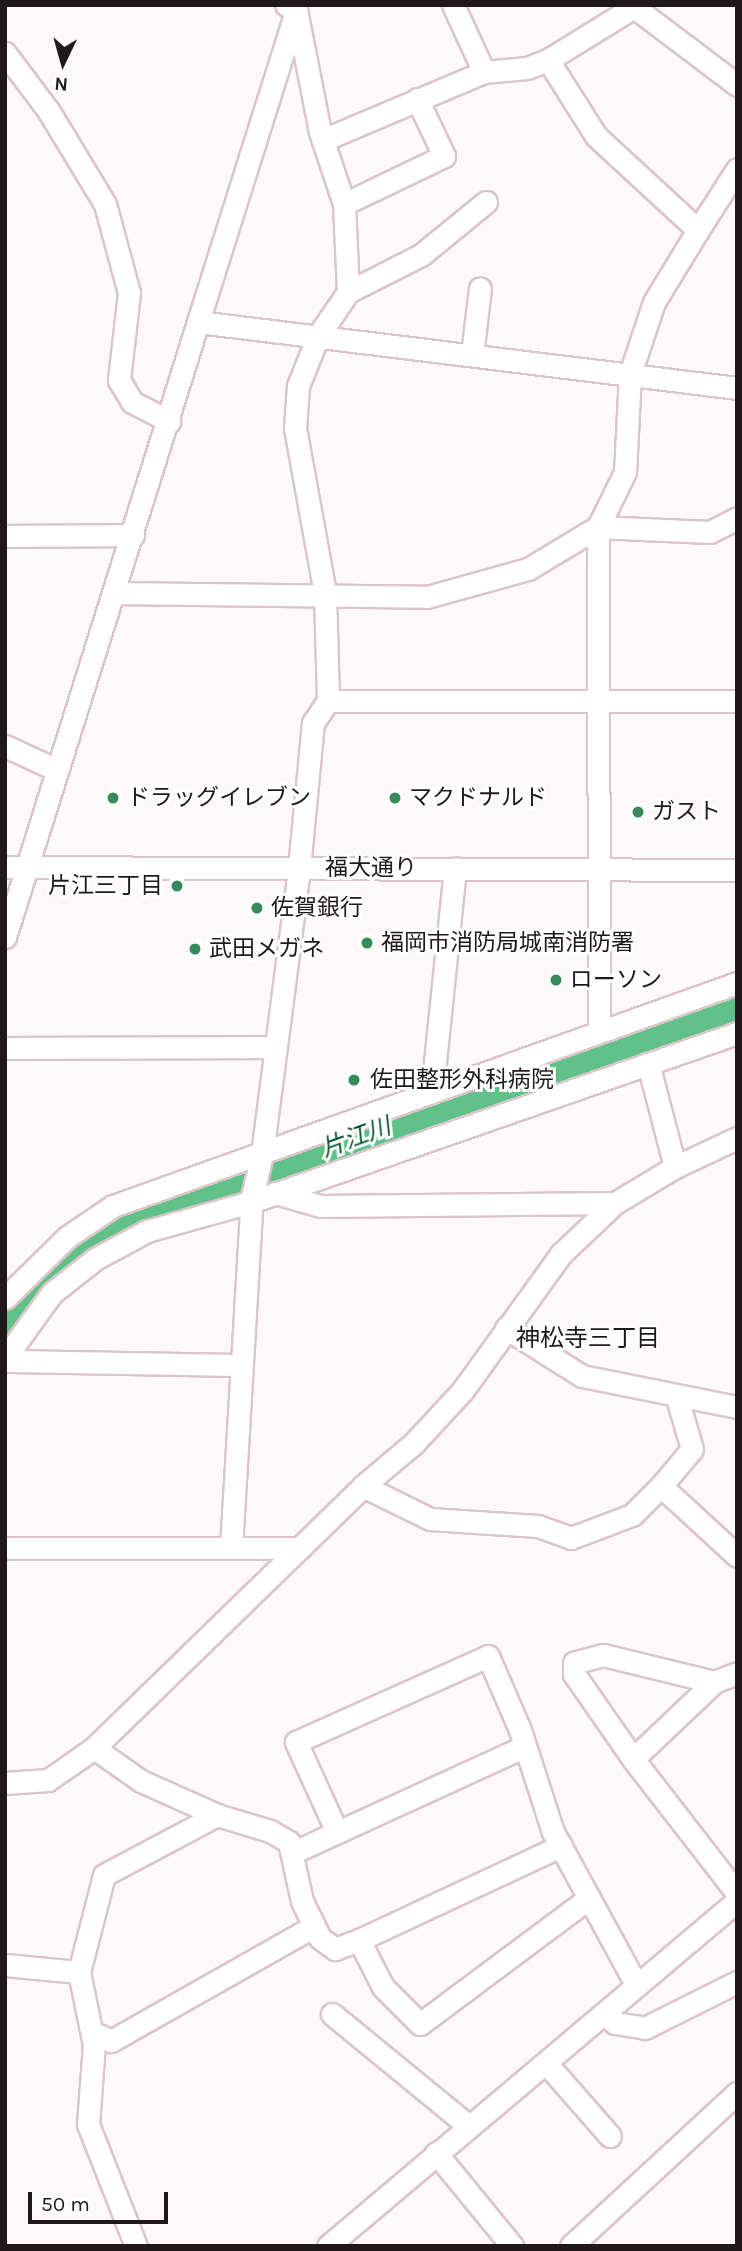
<!DOCTYPE html>
<html>
<head>
<meta charset="utf-8">
<style>
  body { margin:0 }
  #map { position:relative; width:742px; height:2251px; overflow:hidden; background:#fdf8f9; font-family:Karla,"Noto Sans JP",sans-serif }
  div>[style] { position:absolute }
  .river>* { height:33px; margin:-16.5px; padding:0 16.5px; transform-origin:16.5px; border-radius:16.5px; background:#60c188 }
  .roads { filter:drop-shadow(2px 0 #dbc5c9) drop-shadow(-2px 0 #dbc5c9) drop-shadow(0 2px #dbc5c9) drop-shadow(0 -2px #dbc5c9) }
  .minor>* { height:21px; margin:-10.5px; padding:0 10.5px; transform-origin:10.5px; border-radius:10.5px; background:#fff }
  .dots>* { width:19px; height:19px; translate:-50% -50%; box-sizing:border-box; border:4px solid #fff; border-radius:50% }
  span { translate:-50% -50%; white-space:nowrap; text-align:center; line-height:1.15; -webkit-text-stroke:6px #fff; paint-order:stroke }
  .poi-label { font-size:23px; color:#20181a }
  .left { translate:0 -50%; text-align:left }
  .right { translate:-100% -50%; text-align:right }
  .street-label { font-size:23px; color:#20181a }
  .water-label { font-size:24px; color:#05532f; font-style:italic }
  .neighbourhood-label { font-size:24px; color:#20181a }
  .frame { position:absolute; inset:0; border:7px solid #20181a; pointer-events:none }
  .north { position:absolute; left:28px; top:28px; width:70px; height:70px; -webkit-text-stroke:5px #fff; paint-order:stroke; rotate:185deg; font-size:19px; font-weight:700; line-height:28px; text-align:center; color:#20181a }
  .north::after { content:''; display:block; margin:auto; width:24px; height:32px; background:#20181a; clip-path:polygon(50% 0,100% 100%,50% 72%,0 100%) }
  .scale { position:absolute; left:28px; top:2192px; width:140px; height:32px; box-sizing:border-box; border:4px solid #20181a; border-top:0; padding-left:9px; font-size:21px; line-height:24px; white-space:nowrap; color:#20181a; -webkit-text-stroke:5px #fff; paint-order:stroke }
</style>
</head>
<body>
<div id="map">
  <div class="river">
    <div style="left:5px;top:1324px;width:24px;rotate:-55deg"></div>
    <div style="left:19px;top:1304px;width:100px;rotate:-41.3deg"></div>
    <div style="left:94px;top:1238px;width:44px;rotate:-27.1deg"></div>
    <div style="left:133px;top:1218px;width:641px;rotate:-19.68deg"></div>
  </div>
  <div class="roads">
    <div class="minor">
      <div style="left:453px;top:5px;width:74px;rotate:65.2deg"></div>
      <div style="left:634px;top:7px;width:129px;rotate:37.1deg"></div>
      <div style="left:5px;top:53px;width:71px;rotate:53deg"></div>
      <div style="left:48px;top:110px;width:110px;rotate:58.8deg"></div>
      <div style="left:105px;top:204px;width:92px;rotate:74.9deg"></div>
      <div style="left:129px;top:293px;width:88px;rotate:96.6deg"></div>
      <div style="left:119px;top:380px;width:26px;rotate:59deg"></div>
      <div style="left:132px;top:402px;width:42px;rotate:27.2deg"></div>
      <div style="left:548px;top:60px;width:90px;rotate:57.7deg"></div>
      <div style="left:596px;top:136px;width:139px;rotate:42.7deg"></div>
      <div style="left:698px;top:230px;width:84px;rotate:121.4deg"></div>
      <div style="left:654px;top:302px;width:76px;rotate:108.4deg"></div>
      <div style="left:630px;top:374px;width:98px;rotate:92.9deg"></div>
      <div style="left:625px;top:472px;width:61px;rotate:116.1deg"></div>
      <div style="left:598px;top:527px;width:503px;rotate:89.89deg"></div>
      <div style="left:323px;top:140px;width:175px;rotate:-22.9deg"></div>
      <div style="left:484px;top:72px;width:43px;rotate:-5.3deg"></div>
      <div style="left:527px;top:68px;width:22px;rotate:-21deg"></div>
      <div style="left:548px;top:60px;width:105px;rotate:-31.7deg"></div>
      <div style="left:344px;top:204px;width:111px;rotate:-25.6deg"></div>
      <div style="left:444px;top:156px;width:63px;rotate:-115.3deg"></div>
      <div style="left:698px;top:230px;width:72px;rotate:-57.4deg"></div>
      <div style="left:348px;top:292px;width:82px;rotate:-26.9deg"></div>
      <div style="left:421px;top:255px;width:84px;rotate:-39.2deg"></div>
      <div style="left:198px;top:322px;width:326px;rotate:-72.5deg"></div>
      <div style="left:472px;top:355px;width:67px;rotate:-83.2deg"></div>
      <div style="left:5px;top:536px;width:128px;rotate:-0.4deg"></div>
      <div style="left:114px;top:593px;width:313px;rotate:0.7deg"></div>
      <div style="left:427px;top:597px;width:105px;rotate:-15.5deg"></div>
      <div style="left:528px;top:569px;width:82px;rotate:-31deg"></div>
      <div style="left:598px;top:527px;width:112px;rotate:2.6deg"></div>
      <div style="left:710px;top:532px;width:30px;rotate:-27deg"></div>
      <div style="left:328px;top:701px;width:409px"></div>
      <div style="left:5px;top:746px;width:57px;rotate:24.8deg"></div>
      <div style="left:5px;top:867px;width:732px;rotate:0.23deg"></div>
      <div style="left:5px;top:937px;width:645px;rotate:-72.58deg"></div>
      <div style="left:198px;top:322px;width:543px;rotate:6.98deg"></div>
      <div style="left:5px;top:1048px;width:268px;rotate:-0.2deg"></div>
      <div style="left:432px;top:1091px;width:224px;rotate:-84.1deg"></div>
      <div style="left:675px;top:1167px;width:68px;rotate:-25.1deg"></div>
      <div style="left:275px;top:1193px;width:48px;rotate:15.8deg"></div>
      <div style="left:321px;top:1206px;width:294px;rotate:-0.6deg"></div>
      <div style="left:615px;top:1203px;width:70px;rotate:-31deg"></div>
      <div style="left:675px;top:1167px;width:107px;rotate:-104.6deg"></div>
      <div style="left:5px;top:1298px;width:87px;rotate:-44.5deg"></div>
      <div style="left:67px;top:1237px;width:55px;rotate:-34deg"></div>
      <div style="left:113px;top:1206px;width:663px;rotate:-19.67deg"></div>
      <div style="left:506px;top:1328px;width:90px;rotate:32.3deg"></div>
      <div style="left:582px;top:1376px;width:158px;rotate:11.3deg"></div>
      <div style="left:5px;top:1358px;width:80px;rotate:-54.1deg"></div>
      <div style="left:52px;top:1293px;width:55px;rotate:-38.3deg"></div>
      <div style="left:95px;top:1259px;width:59px;rotate:-28.3deg"></div>
      <div style="left:147px;top:1231px;width:108px;rotate:-15.6deg"></div>
      <div style="left:251px;top:1202px;width:515px;rotate:-19.17deg"></div>
      <div style="left:5px;top:1361px;width:237px;rotate:1deg"></div>
      <div style="left:363px;top:1486px;width:67px;rotate:-40.1deg"></div>
      <div style="left:414px;top:1443px;width:72px;rotate:-47.2deg"></div>
      <div style="left:463px;top:1390px;width:168px;rotate:-54.2deg"></div>
      <div style="left:561px;top:1254px;width:74px;rotate:-43.4deg"></div>
      <div style="left:661px;top:1486px;width:48px;rotate:-50deg"></div>
      <div style="left:692px;top:1449px;width:53px;rotate:-106.4deg"></div>
      <div style="left:5px;top:1548px;width:295px"></div>
      <div style="left:231px;top:1548px;width:352px;rotate:-86.6deg"></div>
      <div style="left:252px;top:1197px;width:44px;rotate:-76.9deg"></div>
      <div style="left:262px;top:1154px;width:288px;rotate:-82.6deg"></div>
      <div style="left:299px;top:868px;width:146px;rotate:-84.5deg"></div>
      <div style="left:313px;top:723px;width:27px;rotate:-56deg"></div>
      <div style="left:328px;top:701px;width:108px;rotate:-91.6deg"></div>
      <div style="left:325px;top:593px;width:168px;rotate:-100.3deg"></div>
      <div style="left:295px;top:428px;width:42px;rotate:-85.9deg"></div>
      <div style="left:298px;top:386px;width:54px;rotate:-68.2deg"></div>
      <div style="left:318px;top:336px;width:53px;rotate:-55.7deg"></div>
      <div style="left:348px;top:292px;width:88px;rotate:-92.6deg"></div>
      <div style="left:344px;top:204px;width:76px;rotate:-108.4deg"></div>
      <div style="left:320px;top:132px;width:124px;rotate:-101.1deg"></div>
      <div style="left:296px;top:10px;width:11px;rotate:-153deg"></div>
      <div style="left:714px;top:1682px;width:114px;rotate:-166.3deg"></div>
      <div style="left:603px;top:1655px;width:30px;rotate:165deg"></div>
      <div style="left:574px;top:1663px;width:11px;rotate:90deg"></div>
      <div style="left:574px;top:1674px;width:103px;rotate:55.2deg"></div>
      <div style="left:633px;top:1759px;width:170px;rotate:52.2deg"></div>
      <div style="left:94px;top:1748px;width:57px;rotate:35.1deg"></div>
      <div style="left:141px;top:1781px;width:83px;rotate:24.1deg"></div>
      <div style="left:633px;top:1759px;width:112px;rotate:-43.5deg"></div>
      <div style="left:714px;top:1682px;width:25px;rotate:-21deg"></div>
      <div style="left:5px;top:1783px;width:43px;rotate:-4deg"></div>
      <div style="left:48px;top:1780px;width:56px;rotate:-34.8deg"></div>
      <div style="left:94px;top:1748px;width:376px;rotate:-44.2deg"></div>
      <div style="left:363px;top:1486px;width:75px;rotate:26.2deg"></div>
      <div style="left:430px;top:1519px;width:108px;rotate:3.7deg"></div>
      <div style="left:538px;top:1526px;width:35px;rotate:20deg"></div>
      <div style="left:571px;top:1538px;width:65px;rotate:-20.7deg"></div>
      <div style="left:632px;top:1515px;width:41px;rotate:-45deg"></div>
      <div style="left:661px;top:1486px;width:103px;rotate:42.6deg"></div>
      <div style="left:337px;top:1832px;width:99px;rotate:-114.5deg"></div>
      <div style="left:296px;top:1742px;width:210px;rotate:-24.1deg"></div>
      <div style="left:488px;top:1656px;width:81px;rotate:66.6deg"></div>
      <div style="left:520px;top:1730px;width:107px;rotate:72.1deg"></div>
      <div style="left:553px;top:1832px;width:175px;rotate:61.4deg"></div>
      <div style="left:294px;top:1852px;width:254px;rotate:-24.6deg"></div>
      <div style="left:359px;top:1940px;width:223px;rotate:-25deg"></div>
      <div style="left:5px;top:1965px;width:74px;rotate:5.4deg"></div>
      <div style="left:332px;top:2014px;width:177px;rotate:39.3deg"></div>
      <div style="left:606px;top:2015px;width:12px;rotate:42deg"></div>
      <div style="left:615px;top:2023px;width:30px;rotate:9deg"></div>
      <div style="left:645px;top:2028px;width:103px;rotate:-26.6deg"></div>
      <div style="left:92px;top:2032px;width:21px;rotate:25deg"></div>
      <div style="left:111px;top:2041px;width:233px;rotate:-29.5deg"></div>
      <div style="left:546px;top:2063px;width:97px;rotate:48.8deg"></div>
      <div style="left:436px;top:2153px;width:120px;rotate:50.7deg"></div>
      <div style="left:136px;top:2246px;width:131px;rotate:-111.5deg"></div>
      <div style="left:88px;top:2124px;width:79px;rotate:-85.7deg"></div>
      <div style="left:94px;top:2045px;width:75px;rotate:-101.6deg"></div>
      <div style="left:79px;top:1972px;width:100px;rotate:-75.5deg"></div>
      <div style="left:104px;top:1875px;width:128px;rotate:-28deg"></div>
      <div style="left:217px;top:1815px;width:55px;rotate:16.8deg"></div>
      <div style="left:270px;top:1831px;width:22px;rotate:30deg"></div>
      <div style="left:289px;top:1842px;width:60px;rotate:77.6deg"></div>
      <div style="left:302px;top:1901px;width:41px;rotate:64.1deg"></div>
      <div style="left:320px;top:1938px;width:19px;rotate:36deg"></div>
      <div style="left:335px;top:1949px;width:26px;rotate:-21deg"></div>
      <div style="left:359px;top:1940px;width:53px;rotate:62.9deg"></div>
      <div style="left:383px;top:1987px;width:52px;rotate:45deg"></div>
      <div style="left:420px;top:2024px;width:211px;rotate:-36.7deg"></div>
      <div style="left:328px;top:2246px;width:535px;rotate:-40.15deg"></div>
      <div style="left:571px;top:2246px;width:226px;rotate:-42.7deg"></div>
    </div>
  </div>
  <div class="dots">
    <div style="left:113px;top:798px;background:#388a5b"></div>
    <div style="left:395px;top:798px;background:#388a5b"></div>
    <div style="left:638px;top:812px;background:#388a5b"></div>
    <div style="left:177px;top:886px;background:#388a5b"></div>
    <div style="left:257px;top:908px;background:#388a5b"></div>
    <div style="left:367px;top:943px;background:#388a5b"></div>
    <div style="left:195px;top:949px;background:#388a5b"></div>
    <div style="left:556px;top:980px;background:#388a5b"></div>
    <div style="left:354px;top:1080px;background:#388a5b"></div>
  </div>
  <div class="poi-label">
    <span class="left" style="left:127px;top:798px">ドラッグイレブン</span>
    <span class="left" style="left:409px;top:798px">マクドナルド</span>
    <span class="left" style="left:652px;top:812px">ガスト</span>
    <span class="right" style="left:163px;top:886px">片江三丁目</span>
    <span class="left" style="left:271px;top:908px">佐賀銀行</span>
    <span class="left" style="left:381px;top:943px">福岡市消防局城南消防署</span>
    <span class="left" style="left:209px;top:949px">武田メガネ</span>
    <span class="left" style="left:570px;top:980px">ローソン</span>
    <span class="left" style="left:370px;top:1080px">佐田整形外科病院</span>
  </div>
  <div class="street-label">
    <span style="left:371px;top:868px">福大通り</span>
  </div>
  <div class="water-label">
    <span style="left:356px;top:1138px;rotate:-20deg">片江川</span>
  </div>
  <div class="neighbourhood-label">
    <span style="left:588px;top:1339px">神松寺三丁目</span>
  </div>
  <div class="frame"></div>
  <div class="north">N</div>
  <div class="scale">50 m</div>
</div>
</body>
</html>
